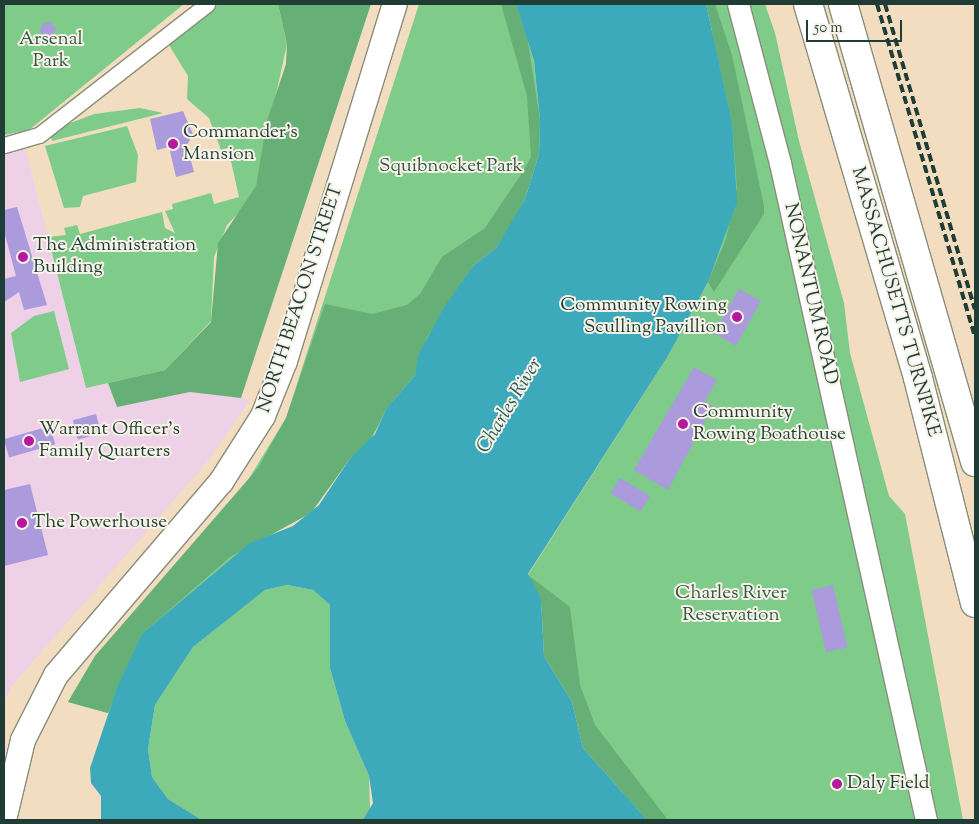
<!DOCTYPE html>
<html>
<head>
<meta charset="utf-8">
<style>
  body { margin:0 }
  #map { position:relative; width:979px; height:824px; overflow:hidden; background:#f2ddc0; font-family:"Sorts Mill Goudy",serif }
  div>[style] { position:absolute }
  .built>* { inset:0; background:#eed0e7 }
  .green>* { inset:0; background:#7ecb8a }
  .forest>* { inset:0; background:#66af76 }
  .water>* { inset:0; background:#3caabb }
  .building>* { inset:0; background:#ab9adc; transform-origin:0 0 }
  .roads { filter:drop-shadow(1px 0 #888d7a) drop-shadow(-1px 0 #888d7a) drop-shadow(0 1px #888d7a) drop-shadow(0 -1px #888d7a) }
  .street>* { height:15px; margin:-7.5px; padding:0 7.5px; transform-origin:7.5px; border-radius:7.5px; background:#fff }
  .secondary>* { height:21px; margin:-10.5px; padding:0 10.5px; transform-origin:10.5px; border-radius:10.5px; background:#fff }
  .primary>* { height:24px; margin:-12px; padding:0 12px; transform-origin:12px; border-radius:12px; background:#fff }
  .highway>* { height:28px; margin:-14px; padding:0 14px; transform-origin:14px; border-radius:14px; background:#fff }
  .rail>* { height:4px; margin-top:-2px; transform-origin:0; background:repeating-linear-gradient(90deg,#1f3d34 0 8px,transparent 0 12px) }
  .dots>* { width:14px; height:14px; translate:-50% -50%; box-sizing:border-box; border:2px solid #f7f3e8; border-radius:50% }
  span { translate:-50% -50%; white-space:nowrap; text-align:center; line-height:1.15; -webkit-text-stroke:4px #f7f3e8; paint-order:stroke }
  .park-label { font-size:19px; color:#325945 }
  .poi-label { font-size:19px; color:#1f3d34 }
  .left { translate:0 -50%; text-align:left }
  .right { translate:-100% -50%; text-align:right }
  .street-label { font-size:19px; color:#1f3d34 }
  .water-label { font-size:20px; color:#285e5c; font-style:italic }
  .frame { position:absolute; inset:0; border:5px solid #1f3d34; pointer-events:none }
  .scale { position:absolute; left:806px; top:20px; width:96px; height:22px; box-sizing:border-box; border:2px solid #1f3d34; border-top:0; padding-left:6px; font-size:15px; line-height:18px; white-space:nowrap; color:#1f3d34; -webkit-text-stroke:4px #f7f3e8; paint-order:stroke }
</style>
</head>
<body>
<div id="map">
  <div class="built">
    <div style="clip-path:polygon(21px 131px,86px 388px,108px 383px,117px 407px,190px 392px,251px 399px,207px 462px,11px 687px,4px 702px,4px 135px)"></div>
  </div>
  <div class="green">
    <div style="clip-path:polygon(4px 4px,184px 4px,29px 130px,4px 135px)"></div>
    <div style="clip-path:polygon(218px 4px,278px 4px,287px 44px,256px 186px,250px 201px,227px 225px,214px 257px,211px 321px,165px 370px,86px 388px,48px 237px,66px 235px,64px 228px,77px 225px,80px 234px,162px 212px,165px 228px,175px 233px,165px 211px,173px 209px,172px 204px,211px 193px,214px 204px,239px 197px,228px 148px,221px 150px,209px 118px,187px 99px,188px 76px,169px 45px)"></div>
    <div style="clip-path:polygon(419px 4px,516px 4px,534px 61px,540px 120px,539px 154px,368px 444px,191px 593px,117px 688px,108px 713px,68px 702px,95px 656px,240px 493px,286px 418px)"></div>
    <div style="clip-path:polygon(706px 4px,765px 4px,775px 33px,799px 141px,844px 303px,850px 353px,889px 496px,905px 514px,963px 820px,647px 820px,623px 794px,528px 575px,668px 356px,708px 282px,712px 24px)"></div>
    <div style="clip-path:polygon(140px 108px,163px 113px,52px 141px,51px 137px,68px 124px,94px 114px)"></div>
    <div style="clip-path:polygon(127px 126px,138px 155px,136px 182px,83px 196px,80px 207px,64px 208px,45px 146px)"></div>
    <div style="clip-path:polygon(54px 311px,69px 369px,20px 382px,11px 333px,34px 316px)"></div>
    <div style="clip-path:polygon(287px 585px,313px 590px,330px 605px,330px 668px,345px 721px,369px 776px,370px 811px,363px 820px,202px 820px,168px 799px,152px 777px,148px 749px,155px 705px,193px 647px,265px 590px)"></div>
  </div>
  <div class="forest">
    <div style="clip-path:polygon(278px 4px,371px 4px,241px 398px,190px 392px,117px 407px,108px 383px,165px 370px,211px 322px,218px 243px,256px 186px,267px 121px,286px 64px,287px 44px)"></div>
    <div style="clip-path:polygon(501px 4px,516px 4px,527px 36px,540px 120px,539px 154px,525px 199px,510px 227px,497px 247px,474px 265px,427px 337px,415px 375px,387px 408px,368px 444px,349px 460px,311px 513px,230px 557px,142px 634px,108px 713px,68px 702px,95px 656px,258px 468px,286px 418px,325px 304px,372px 314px,407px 305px,420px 294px,442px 257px,485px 228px,520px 176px,531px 157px,527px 96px)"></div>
    <div style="clip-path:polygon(706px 4px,715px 4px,732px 55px,764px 206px,764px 214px,714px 292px,708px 282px,726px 239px,737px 188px,732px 122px)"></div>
    <div style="clip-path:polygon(528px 575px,570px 607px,580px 685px,595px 725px,668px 820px,647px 820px,583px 748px,572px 702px,544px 656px,541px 598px)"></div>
  </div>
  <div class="water">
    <div style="clip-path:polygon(516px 4px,706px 4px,732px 122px,737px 202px,708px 282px,668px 356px,528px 574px,541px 598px,544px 656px,572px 702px,583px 748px,647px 820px,363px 820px,373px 803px,369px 776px,345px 721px,330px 668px,330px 605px,313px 590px,287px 585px,265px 590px,193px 647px,155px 705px,148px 749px,152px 777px,168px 799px,202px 820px,101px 820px,101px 796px,91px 783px,90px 768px,117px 688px,142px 634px,250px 543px,293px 526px,319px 505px,349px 460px,375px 434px,387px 408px,415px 375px,419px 353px,445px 306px,474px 265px,497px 247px,525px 199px,539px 154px,540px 120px,534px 61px)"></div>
  </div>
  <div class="building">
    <div style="clip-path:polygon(50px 22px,56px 28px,53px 36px,45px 38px,40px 31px,42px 24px)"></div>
    <div style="clip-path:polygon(183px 111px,193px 134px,187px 145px,194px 172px,176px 177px,169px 147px,157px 150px,150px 119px)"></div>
    <div style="clip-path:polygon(17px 207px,47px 305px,24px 310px,19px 292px,4px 302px,4px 279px,16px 276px,4px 231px,4px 210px)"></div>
    <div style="left:739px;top:289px;width:25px;height:51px;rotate:29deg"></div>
    <div style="clip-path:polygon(694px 367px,717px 380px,705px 401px,713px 406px,668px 490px,634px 470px)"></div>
    <div style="left:96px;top:414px;width:20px;height:24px;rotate:75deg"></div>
    <div style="left:50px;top:426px;width:19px;height:48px;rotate:74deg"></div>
    <div style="left:620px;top:478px;width:35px;height:18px;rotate:31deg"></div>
    <div style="clip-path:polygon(30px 484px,48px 555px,4px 566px,4px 490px)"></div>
    <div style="left:833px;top:585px;width:64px;height:22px;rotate:77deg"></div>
  </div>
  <div class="roads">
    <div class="street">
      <div style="left:4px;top:145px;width:36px;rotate:-16deg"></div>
      <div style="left:39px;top:135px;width:213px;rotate:-37.9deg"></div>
    </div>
    <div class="secondary">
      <div style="left:738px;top:4px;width:164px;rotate:75.2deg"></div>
      <div style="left:780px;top:163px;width:673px;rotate:77.47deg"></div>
    </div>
    <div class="primary">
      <div style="left:4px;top:820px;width:82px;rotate:-76.6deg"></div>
      <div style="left:23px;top:740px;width:73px;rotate:-63.1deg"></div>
      <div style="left:56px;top:675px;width:254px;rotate:-49.5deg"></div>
      <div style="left:221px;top:482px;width:78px;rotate:-57.5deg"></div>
      <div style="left:263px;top:416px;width:59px;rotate:-68.2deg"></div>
      <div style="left:285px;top:361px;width:374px;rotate:-72.9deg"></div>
    </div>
    <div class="highway">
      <div style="left:808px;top:4px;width:390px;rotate:73.6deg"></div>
      <div style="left:918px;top:378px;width:232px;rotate:75.8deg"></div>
      <div style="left:843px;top:4px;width:477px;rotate:73.9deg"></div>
    </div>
  </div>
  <div class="rail">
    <div style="left:877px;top:4px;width:346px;rotate:73.6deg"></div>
    <div style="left:885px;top:4px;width:318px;rotate:73.6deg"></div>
  </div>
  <div class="dots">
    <div style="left:173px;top:144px;background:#b5179e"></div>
    <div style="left:23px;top:257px;background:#b5179e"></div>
    <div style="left:737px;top:317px;background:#b5179e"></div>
    <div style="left:683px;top:424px;background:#b5179e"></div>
    <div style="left:29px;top:441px;background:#b5179e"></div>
    <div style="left:22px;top:523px;background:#b5179e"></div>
    <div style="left:837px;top:784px;background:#b5179e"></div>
  </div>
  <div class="park-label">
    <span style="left:51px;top:51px">Arsenal<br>Park</span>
    <span style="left:451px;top:167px">Squibnocket Park</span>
    <span style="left:731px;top:605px">Charles River<br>Reservation</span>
  </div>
  <div class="poi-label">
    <span class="left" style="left:183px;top:144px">Commander's<br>Mansion</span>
    <span class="left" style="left:33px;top:257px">The Administration<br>Building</span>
    <span class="right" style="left:727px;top:317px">Community Rowing<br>Sculling Pavillion</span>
    <span class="left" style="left:693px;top:424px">Community<br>Rowing Boathouse</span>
    <span class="left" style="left:39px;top:441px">Warrant Officer's<br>Family Quarters</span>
    <span class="left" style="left:32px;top:523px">The Powerhouse</span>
    <span class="left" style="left:847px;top:784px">Daly Field</span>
  </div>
  <div class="street-label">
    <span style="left:810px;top:294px;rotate:77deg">NONANTUM ROAD</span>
    <span style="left:301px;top:299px;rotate:-72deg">NORTH BEACON STREET</span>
    <span style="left:895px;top:302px;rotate:74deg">MASSACHUSETTS TURNPIKE</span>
  </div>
  <div class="water-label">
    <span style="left:510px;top:406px;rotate:-59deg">Charles River</span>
  </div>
  <div class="frame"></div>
  <div class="scale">50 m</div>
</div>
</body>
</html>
